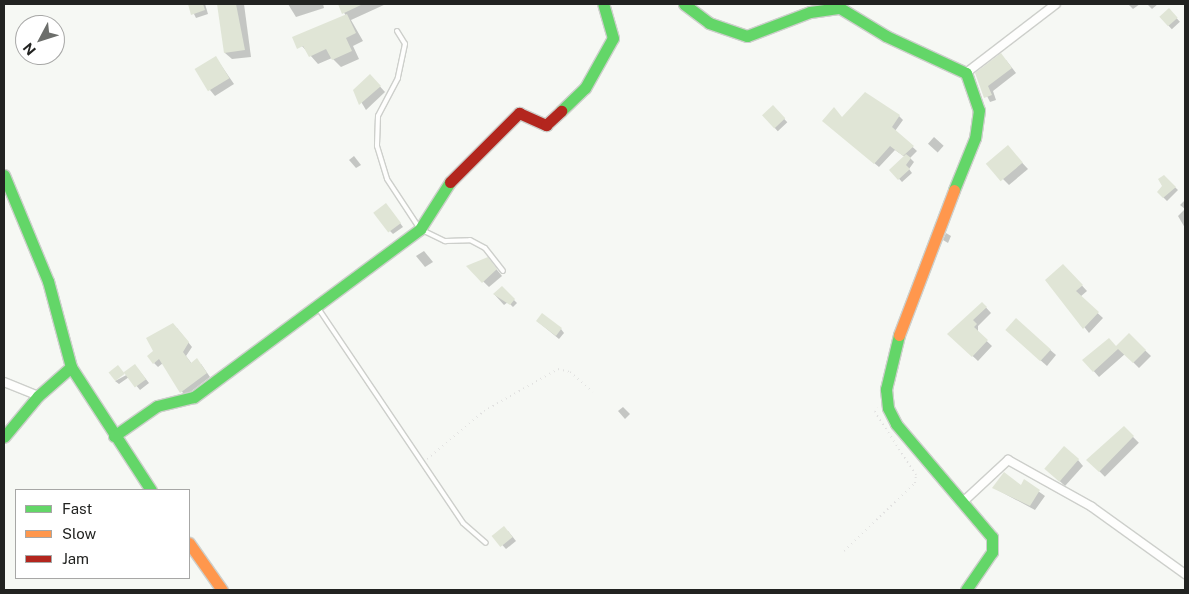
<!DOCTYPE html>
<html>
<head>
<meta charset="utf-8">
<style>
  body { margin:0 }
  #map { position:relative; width:1189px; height:594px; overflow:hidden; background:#f6f8f4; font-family:"Public Sans",sans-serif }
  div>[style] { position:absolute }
  .shadow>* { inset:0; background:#0003; transform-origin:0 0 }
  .building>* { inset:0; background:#e0e5d6; transform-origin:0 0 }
  .path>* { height:2px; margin-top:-1px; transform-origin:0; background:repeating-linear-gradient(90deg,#e1e1e0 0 1px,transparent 0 5px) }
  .roads { filter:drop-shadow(1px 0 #cdcfcb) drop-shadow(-1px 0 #cdcfcb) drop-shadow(0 1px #cdcfcb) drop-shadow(0 -1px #cdcfcb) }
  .lane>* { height:4px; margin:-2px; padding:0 2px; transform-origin:2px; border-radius:2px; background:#fefefd }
  .street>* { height:8px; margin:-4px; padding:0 4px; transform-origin:4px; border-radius:4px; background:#fefefd }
  .fast>* { height:11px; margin:-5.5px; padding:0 5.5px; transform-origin:5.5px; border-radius:5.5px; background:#63d668 }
  .slow>* { height:11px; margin:-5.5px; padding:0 5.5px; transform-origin:5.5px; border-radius:5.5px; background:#ff974d }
  .jam>* { height:11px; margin:-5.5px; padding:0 5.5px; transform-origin:5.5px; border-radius:5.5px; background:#b3261e }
  span { translate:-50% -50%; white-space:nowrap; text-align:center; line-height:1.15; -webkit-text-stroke:5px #fff; paint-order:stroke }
  .frame { position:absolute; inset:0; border:5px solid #222321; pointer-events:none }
  .legend { position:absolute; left:15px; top:489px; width:175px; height:90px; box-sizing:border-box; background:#fff; border:1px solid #a7a7a6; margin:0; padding:6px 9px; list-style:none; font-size:15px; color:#222321 }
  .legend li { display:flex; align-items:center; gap:10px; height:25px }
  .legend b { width:25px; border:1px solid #a7a7a6 }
  .north { position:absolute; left:15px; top:15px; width:50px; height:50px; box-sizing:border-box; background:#fff; border:1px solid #a7a7a6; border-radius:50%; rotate:230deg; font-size:14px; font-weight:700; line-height:20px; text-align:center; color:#222321 }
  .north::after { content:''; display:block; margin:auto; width:18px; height:22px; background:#6c6e6b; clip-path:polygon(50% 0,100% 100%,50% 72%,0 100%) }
</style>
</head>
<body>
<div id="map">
  <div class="shadow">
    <div style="clip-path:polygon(189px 4px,205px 4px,208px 14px,196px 18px)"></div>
    <div style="clip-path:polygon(219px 4px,244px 4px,251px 57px,232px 59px,225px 53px)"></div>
    <div style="clip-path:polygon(288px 4px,323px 4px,324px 8px,296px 17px)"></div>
    <div style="clip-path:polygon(339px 4px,386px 4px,351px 20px,363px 41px,353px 46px,359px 59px,341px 67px,332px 58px,318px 64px,294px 37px,346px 16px)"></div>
    <div style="clip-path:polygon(1128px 4px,1140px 4px,1133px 9px)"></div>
    <div style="clip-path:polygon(1147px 4px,1158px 4px,1152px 9px)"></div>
    <div style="left:1169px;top:10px;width:16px;height:11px;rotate:47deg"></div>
    <div style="clip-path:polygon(216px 58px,234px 84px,215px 96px,210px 90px)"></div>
    <div style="clip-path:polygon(1006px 60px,1016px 73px,993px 91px,996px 100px,990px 102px,976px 74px)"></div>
    <div style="clip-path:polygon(376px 82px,385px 92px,366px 110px,354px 90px)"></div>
    <div style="left:773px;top:107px;width:21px;height:13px;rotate:47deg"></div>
    <div style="clip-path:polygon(899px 116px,903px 120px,895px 131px,917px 151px,910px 158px,914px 162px,909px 169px,912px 173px,902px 182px,891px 170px,905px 157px,895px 150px,879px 167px,828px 125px,843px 118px)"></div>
    <div style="left:934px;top:137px;width:13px;height:9px;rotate:42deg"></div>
    <div style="clip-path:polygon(1013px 153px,1028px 169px,1009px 185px,988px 164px)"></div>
    <div style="clip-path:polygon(354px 156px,361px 165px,356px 168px,349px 160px)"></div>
    <div style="clip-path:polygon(1164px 177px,1178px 190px,1167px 201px,1158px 192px,1164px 187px)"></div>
    <div style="clip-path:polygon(1185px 200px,1185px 228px,1178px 216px,1185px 209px,1180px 205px)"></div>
    <div style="clip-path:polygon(389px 208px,403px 227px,393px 234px,390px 231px)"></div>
    <div style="clip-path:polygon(946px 233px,951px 236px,948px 243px,943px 240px)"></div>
    <div style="clip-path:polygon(424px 251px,433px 262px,425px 267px,416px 256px)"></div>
    <div style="clip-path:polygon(493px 265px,502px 276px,489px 287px,468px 267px)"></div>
    <div style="clip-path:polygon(1063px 265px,1087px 291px,1080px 297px,1103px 318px,1089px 333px,1047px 280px)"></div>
    <div style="clip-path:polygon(502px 288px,517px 303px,513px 307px,508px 302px,504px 305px,494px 294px)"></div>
    <div style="clip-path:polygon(982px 303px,991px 313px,978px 326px,978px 333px,992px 346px,978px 361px,949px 334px)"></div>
    <div style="clip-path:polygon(1016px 320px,1056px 355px,1047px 366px,1013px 336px)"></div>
    <div style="clip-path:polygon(537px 321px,561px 329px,564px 333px,559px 339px)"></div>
    <div style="clip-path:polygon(177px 328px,192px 347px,186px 356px,192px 364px,201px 364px,210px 377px,185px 396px,163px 363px,158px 367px,154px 363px)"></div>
    <div style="clip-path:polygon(1129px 335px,1151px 356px,1139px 368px,1125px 354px,1099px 377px,1084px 360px,1117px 347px)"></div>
    <div style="clip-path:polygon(138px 369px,149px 383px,140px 390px,129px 377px,119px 384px,115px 381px)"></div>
    <div style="clip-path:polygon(623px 407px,630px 414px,625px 419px,618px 411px)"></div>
    <div style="left:1124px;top:428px;width:21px;height:48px;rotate:45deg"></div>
    <div style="clip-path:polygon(1078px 460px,1083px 466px,1065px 486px,1052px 474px)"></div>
    <div style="clip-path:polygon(1024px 481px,1045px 496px,1035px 510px,994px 488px,1021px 486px)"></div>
    <div style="clip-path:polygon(508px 531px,516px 541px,506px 549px,494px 536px)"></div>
  </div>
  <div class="building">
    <div style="clip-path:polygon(188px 4px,203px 4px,205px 10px,191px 15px)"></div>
    <div style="clip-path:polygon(217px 4px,236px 4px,245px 50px,224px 53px)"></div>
    <div style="clip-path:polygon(338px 4px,363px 4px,342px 14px)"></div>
    <div style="left:1169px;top:8px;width:13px;height:13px;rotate:48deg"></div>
    <div style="clip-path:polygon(347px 14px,356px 33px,346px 38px,352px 51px,332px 60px,326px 49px,309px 57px,303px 46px,297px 49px,292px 37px)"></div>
    <div style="clip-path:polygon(1001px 53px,1012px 68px,988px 86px,992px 95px,984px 98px,975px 73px)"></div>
    <div style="left:216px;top:56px;width:26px;height:25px;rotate:59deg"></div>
    <div style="clip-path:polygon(370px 74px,381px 86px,359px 105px,353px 90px)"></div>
    <div style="clip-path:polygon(865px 92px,900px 115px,892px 127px,914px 146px,903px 156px,890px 146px,874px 164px,822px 121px,834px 107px,842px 117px)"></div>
    <div style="left:773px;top:105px;width:18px;height:15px;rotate:47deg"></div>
    <div style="left:1008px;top:145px;width:23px;height:29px;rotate:50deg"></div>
    <div style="clip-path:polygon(906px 154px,911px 158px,906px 165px,910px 169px,898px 180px,889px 170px)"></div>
    <div style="clip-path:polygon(1164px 175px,1176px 187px,1163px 198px,1157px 192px,1162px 186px,1158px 179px)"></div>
    <div style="left:386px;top:203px;width:25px;height:16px;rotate:53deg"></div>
    <div style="clip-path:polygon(488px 257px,497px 269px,482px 283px,466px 266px)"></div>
    <div style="clip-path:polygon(1063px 264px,1083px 285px,1076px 291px,1099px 312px,1083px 329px,1045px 280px)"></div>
    <div style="clip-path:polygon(502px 286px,515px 299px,510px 305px,493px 294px)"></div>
    <div style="clip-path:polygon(982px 302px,987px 307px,973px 320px,977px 324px,974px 327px,988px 340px,972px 357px,947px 334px)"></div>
    <div style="left:542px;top:313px;width:25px;height:10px;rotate:37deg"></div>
    <div style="left:1016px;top:318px;width:47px;height:16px;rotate:42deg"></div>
    <div style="clip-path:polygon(173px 323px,189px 342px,183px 352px,191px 363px,197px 358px,207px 373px,180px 393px,159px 359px,153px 364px,147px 356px,153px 351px,146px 338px)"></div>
    <div style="clip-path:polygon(1129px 333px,1146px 350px,1133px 363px,1118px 349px,1093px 372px,1082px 360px,1109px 338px,1116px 346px)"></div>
    <div style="left:135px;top:364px;width:19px;height:14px;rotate:54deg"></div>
    <div style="left:118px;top:365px;width:11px;height:12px;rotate:52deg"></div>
    <div style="clip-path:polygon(1124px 426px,1134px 436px,1099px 472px,1086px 460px)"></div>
    <div style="left:1064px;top:446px;width:20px;height:30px;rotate:41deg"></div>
    <div style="clip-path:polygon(1004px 472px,1021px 485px,1024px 479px,1040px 490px,1030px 506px,992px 488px)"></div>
    <div style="left:504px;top:526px;width:14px;height:16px;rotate:51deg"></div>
  </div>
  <div class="path">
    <div style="left:427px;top:459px;width:75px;rotate:-40.1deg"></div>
    <div style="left:484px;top:411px;width:85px;rotate:-29.6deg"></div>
    <div style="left:558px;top:369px;width:12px;rotate:14deg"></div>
    <div style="left:570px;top:372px;width:30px;rotate:41deg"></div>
    <div style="left:844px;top:551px;width:98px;rotate:-43.8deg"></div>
    <div style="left:915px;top:483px;width:8px;rotate:-83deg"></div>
    <div style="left:916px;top:475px;width:75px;rotate:-123.1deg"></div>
    <div style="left:875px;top:412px;width:5px;rotate:-53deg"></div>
  </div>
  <div class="roads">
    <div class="lane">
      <div style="left:397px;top:31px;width:15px;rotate:58deg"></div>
      <div style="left:405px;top:44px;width:35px;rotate:102deg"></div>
      <div style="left:398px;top:78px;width:43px;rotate:117.8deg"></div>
      <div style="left:378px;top:116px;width:30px;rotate:92deg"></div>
      <div style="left:377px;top:146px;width:34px;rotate:73deg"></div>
      <div style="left:387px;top:179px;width:60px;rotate:56.6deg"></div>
      <div style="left:420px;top:229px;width:28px;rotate:26deg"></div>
      <div style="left:445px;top:241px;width:25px;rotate:-2deg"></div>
      <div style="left:470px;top:240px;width:17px;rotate:28deg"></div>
      <div style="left:485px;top:248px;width:29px;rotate:52deg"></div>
      <div style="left:318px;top:308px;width:259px;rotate:56deg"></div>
      <div style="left:463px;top:523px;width:30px;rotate:41deg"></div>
    </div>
    <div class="street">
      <div style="left:966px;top:73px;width:113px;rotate:-37.5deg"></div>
      <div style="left:4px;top:382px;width:37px;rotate:22deg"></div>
      <div style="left:965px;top:500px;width:59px;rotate:-42.9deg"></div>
      <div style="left:1008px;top:460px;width:96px;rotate:29.2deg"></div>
      <div style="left:1092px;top:507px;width:115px;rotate:35.8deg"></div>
    </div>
    <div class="fast">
      <div style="left:684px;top:4px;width:31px;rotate:37deg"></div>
      <div style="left:709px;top:23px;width:40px;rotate:18.9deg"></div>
      <div style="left:747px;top:36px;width:67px;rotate:-20.9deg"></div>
      <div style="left:810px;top:12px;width:30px;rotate:-8deg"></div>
      <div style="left:840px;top:8px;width:54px;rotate:31.3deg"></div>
      <div style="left:886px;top:36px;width:88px;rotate:24.8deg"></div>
      <div style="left:966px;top:73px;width:39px;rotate:71deg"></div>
      <div style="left:979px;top:110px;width:28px;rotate:98deg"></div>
      <div style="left:975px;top:138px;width:56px;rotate:112deg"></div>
      <div style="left:561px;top:111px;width:33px;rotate:-44deg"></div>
      <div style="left:585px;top:88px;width:57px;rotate:-60.8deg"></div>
      <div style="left:613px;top:38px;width:35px;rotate:-106deg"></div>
      <div style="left:4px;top:175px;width:115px;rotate:67.5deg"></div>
      <div style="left:48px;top:281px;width:89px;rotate:75deg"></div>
      <div style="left:71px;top:367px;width:44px;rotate:138.7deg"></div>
      <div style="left:38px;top:396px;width:53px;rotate:129.7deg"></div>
      <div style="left:899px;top:335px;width:56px;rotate:103.5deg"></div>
      <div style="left:886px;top:389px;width:19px;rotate:84deg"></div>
      <div style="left:888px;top:408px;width:18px;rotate:63deg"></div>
      <div style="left:896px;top:424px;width:148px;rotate:49.7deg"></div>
      <div style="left:992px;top:537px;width:15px;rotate:90deg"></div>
      <div style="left:992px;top:552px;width:46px;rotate:124.4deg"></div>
      <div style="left:71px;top:367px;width:147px;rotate:57deg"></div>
      <div style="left:114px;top:436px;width:52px;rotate:-34.9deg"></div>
      <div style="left:157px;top:406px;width:38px;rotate:-14deg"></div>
      <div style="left:194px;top:397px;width:282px;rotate:-36.6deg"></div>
      <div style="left:420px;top:229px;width:56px;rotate:-57.4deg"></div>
    </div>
    <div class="slow">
      <div style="left:899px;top:335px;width:155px;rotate:-69.2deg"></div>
      <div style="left:189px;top:543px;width:57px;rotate:54.9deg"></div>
    </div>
    <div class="jam">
      <div style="left:450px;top:182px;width:98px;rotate:-45deg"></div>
      <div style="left:519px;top:113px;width:30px;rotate:24deg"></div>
      <div style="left:546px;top:125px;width:21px;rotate:-43deg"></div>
    </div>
  </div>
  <div class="frame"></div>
  <ul class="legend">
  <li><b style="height:6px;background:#63d668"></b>Fast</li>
  <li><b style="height:6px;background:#ff974d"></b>Slow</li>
  <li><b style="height:6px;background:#b3261e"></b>Jam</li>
  </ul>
  <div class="north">N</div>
</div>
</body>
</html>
